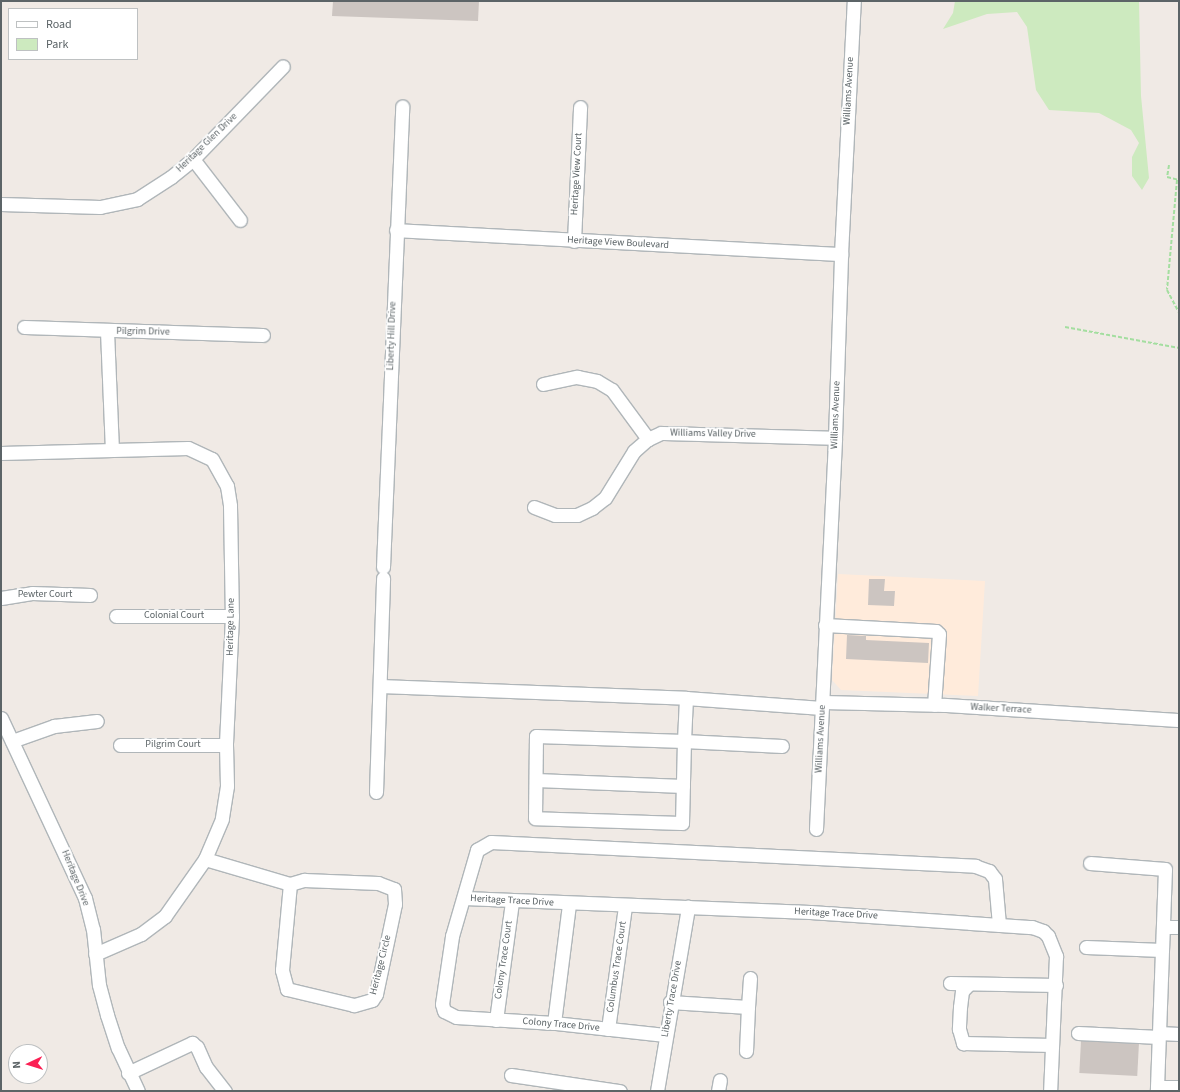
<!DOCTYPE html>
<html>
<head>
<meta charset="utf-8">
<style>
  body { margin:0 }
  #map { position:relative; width:1180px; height:1092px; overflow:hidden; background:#f0eae5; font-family:"Source Sans 3",sans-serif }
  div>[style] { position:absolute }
  .commercial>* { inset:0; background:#ffebdb }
  .green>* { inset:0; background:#cdeabf }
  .building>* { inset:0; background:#ccc5c1; transform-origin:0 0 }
  .path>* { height:2px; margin-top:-1px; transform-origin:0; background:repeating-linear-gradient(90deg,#a4dea0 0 4px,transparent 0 6px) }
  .roads { filter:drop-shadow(1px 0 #b0b6b9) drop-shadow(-1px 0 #b0b6b9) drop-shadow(0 1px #b0b6b9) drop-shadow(0 -1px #b0b6b9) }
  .minor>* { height:13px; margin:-6.5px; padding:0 6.5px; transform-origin:6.5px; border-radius:6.5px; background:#fff }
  span { translate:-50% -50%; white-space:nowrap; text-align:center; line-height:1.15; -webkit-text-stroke:3.5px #fff; paint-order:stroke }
  .street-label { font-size:10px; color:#5c6467 }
  .frame { position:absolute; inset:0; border:2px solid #5c6467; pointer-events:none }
  .legend { position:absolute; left:8px; top:8px; width:130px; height:52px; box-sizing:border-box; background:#fff; border:1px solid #bec1c2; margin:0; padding:5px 7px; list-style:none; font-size:12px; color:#5c6467 }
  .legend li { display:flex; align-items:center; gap:8px; height:20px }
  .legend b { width:20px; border:1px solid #bec1c2 }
  .north { position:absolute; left:8px; top:1044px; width:40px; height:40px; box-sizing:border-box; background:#fff; border:1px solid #bec1c2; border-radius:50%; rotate:266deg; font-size:11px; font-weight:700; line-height:16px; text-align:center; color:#5c6467 }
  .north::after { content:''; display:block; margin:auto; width:14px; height:18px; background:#fb2054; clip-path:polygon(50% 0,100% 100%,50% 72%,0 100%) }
</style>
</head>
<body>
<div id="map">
  <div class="commercial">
    <div style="clip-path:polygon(838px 574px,985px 581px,978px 696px,841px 690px,832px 680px)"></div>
  </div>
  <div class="green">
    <div style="clip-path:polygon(955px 1px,1139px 1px,1141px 96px,1149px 178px,1142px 190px,1132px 176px,1132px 157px,1139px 143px,1131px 130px,1099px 113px,1049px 110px,1036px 90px,1027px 27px,1017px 12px,987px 14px,943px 29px,953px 13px)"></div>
  </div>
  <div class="building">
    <div style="clip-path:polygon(333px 1px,479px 1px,478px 21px,332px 16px)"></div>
    <div style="clip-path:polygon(869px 579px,885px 579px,884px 591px,895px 591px,894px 606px,868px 605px)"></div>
    <div style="clip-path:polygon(847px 635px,866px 636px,866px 640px,929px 643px,928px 663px,846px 659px)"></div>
    <div style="left:1081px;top:1041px;width:58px;height:32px;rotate:3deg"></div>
  </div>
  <div class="path">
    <div style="left:1169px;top:165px;width:12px;rotate:99deg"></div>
    <div style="left:1167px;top:177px;width:12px;rotate:14deg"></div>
    <div style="left:1177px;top:180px;width:110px;rotate:95.2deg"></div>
    <div style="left:1167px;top:290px;width:26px;rotate:62deg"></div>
    <div style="left:1065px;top:327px;width:116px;rotate:10.4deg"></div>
  </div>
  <div class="roads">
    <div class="minor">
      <div style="left:193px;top:159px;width:77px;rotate:52.4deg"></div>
      <div style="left:1px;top:204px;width:99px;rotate:1.7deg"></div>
      <div style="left:100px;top:207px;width:38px;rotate:-12deg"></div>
      <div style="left:137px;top:199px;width:40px;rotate:-32.9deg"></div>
      <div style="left:171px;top:177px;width:28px;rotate:-39deg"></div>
      <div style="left:193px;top:159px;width:129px;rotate:-45.9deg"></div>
      <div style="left:396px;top:230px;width:446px;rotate:3.1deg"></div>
      <div style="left:574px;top:241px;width:134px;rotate:-87.4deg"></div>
      <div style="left:24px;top:327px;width:239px;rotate:1.9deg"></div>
      <div style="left:107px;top:331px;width:119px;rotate:87.6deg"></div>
      <div style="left:543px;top:384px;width:35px;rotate:-12deg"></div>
      <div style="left:577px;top:377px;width:20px;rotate:11deg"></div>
      <div style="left:597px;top:381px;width:17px;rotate:31deg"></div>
      <div style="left:612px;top:390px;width:61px;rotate:53.7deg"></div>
      <div style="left:1px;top:453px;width:187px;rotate:-1.5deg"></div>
      <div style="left:188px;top:448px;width:26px;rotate:25deg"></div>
      <div style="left:212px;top:459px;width:31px;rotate:61deg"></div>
      <div style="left:227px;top:486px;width:20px;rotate:81deg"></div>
      <div style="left:230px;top:506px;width:110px;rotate:89deg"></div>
      <div style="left:232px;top:616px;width:129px;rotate:92.7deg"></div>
      <div style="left:226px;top:745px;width:41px;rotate:88.6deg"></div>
      <div style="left:227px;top:786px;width:33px;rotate:99deg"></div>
      <div style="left:222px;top:819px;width:43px;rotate:113deg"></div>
      <div style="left:205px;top:859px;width:70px;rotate:125.1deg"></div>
      <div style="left:165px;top:916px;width:30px;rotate:143deg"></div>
      <div style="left:141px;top:934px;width:50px;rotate:156.5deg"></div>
      <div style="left:534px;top:507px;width:22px;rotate:21deg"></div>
      <div style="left:555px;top:515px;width:22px"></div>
      <div style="left:577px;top:515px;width:17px;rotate:-25deg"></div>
      <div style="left:592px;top:508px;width:16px;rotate:-38deg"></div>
      <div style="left:605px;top:498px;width:55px;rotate:-58.3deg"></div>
      <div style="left:634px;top:451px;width:18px;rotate:-41deg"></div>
      <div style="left:648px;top:439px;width:14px;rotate:-25deg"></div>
      <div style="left:661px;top:433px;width:174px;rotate:1.6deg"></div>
      <div style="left:383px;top:567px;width:461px;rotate:-87.6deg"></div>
      <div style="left:1px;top:598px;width:31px;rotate:-9deg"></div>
      <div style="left:32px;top:593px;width:58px;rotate:2deg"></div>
      <div style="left:116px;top:616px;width:116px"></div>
      <div style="left:825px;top:625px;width:111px;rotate:3.1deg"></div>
      <div style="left:936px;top:631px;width:4px;rotate:45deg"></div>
      <div style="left:939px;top:634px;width:71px;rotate:94deg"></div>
      <div style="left:380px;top:686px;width:306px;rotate:2.2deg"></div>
      <div style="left:686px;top:698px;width:136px;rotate:4.2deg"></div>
      <div style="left:686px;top:698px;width:43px;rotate:92.7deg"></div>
      <div style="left:684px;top:741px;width:82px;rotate:91.4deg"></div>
      <div style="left:682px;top:823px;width:147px;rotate:-178.1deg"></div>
      <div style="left:535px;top:818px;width:82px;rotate:-89.3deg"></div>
      <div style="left:536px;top:736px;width:148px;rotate:1.9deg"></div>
      <div style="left:684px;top:741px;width:98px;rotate:2.9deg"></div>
      <div style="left:823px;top:702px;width:122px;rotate:1.4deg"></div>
      <div style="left:945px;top:705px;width:234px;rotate:3.7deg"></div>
      <div style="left:1px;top:718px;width:199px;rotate:65deg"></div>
      <div style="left:85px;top:898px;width:32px;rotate:76deg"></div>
      <div style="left:93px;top:929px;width:56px;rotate:83.9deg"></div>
      <div style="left:99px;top:985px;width:31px;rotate:75deg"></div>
      <div style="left:107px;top:1015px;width:35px;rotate:72deg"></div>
      <div style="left:118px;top:1048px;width:47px;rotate:65.1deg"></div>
      <div style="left:12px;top:741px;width:45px;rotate:-19.7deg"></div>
      <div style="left:54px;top:726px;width:43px;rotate:-6.6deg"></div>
      <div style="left:120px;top:745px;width:106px"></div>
      <div style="left:536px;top:780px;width:147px;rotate:2.3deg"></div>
      <div style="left:376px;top:792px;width:214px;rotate:-88.1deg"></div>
      <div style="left:816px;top:829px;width:391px;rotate:-87.2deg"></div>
      <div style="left:835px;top:438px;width:184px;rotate:-88.1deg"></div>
      <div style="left:841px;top:254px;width:253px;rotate:-87.1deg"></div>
      <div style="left:205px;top:859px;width:89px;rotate:16.4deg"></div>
      <div style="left:290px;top:884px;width:15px;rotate:-16deg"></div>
      <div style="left:304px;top:880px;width:74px;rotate:2.3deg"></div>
      <div style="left:378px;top:883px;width:17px;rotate:21deg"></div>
      <div style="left:394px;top:889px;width:15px;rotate:86deg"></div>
      <div style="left:395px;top:904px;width:92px;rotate:101.9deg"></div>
      <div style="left:376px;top:994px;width:7px;rotate:124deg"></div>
      <div style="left:372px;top:1000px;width:19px;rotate:164deg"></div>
      <div style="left:354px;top:1005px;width:69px;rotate:-166.6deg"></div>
      <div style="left:287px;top:989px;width:20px;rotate:-105deg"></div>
      <div style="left:282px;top:970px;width:86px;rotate:-84.7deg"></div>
      <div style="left:1090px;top:863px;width:75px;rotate:4.6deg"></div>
      <div style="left:1165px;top:869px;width:222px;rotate:92.1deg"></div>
      <div style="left:464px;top:898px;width:346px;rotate:2.3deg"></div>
      <div style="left:810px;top:912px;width:223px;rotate:3.9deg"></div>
      <div style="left:1032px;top:927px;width:12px;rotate:20deg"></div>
      <div style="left:1043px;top:931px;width:7px;rotate:45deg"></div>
      <div style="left:1048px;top:936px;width:22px;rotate:68deg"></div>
      <div style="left:1056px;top:956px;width:135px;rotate:92.5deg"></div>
      <div style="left:1163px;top:927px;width:16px"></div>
      <div style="left:1086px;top:947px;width:76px;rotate:2.3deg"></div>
      <div style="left:950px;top:983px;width:106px;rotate:1.1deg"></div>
      <div style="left:969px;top:984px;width:10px;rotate:135deg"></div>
      <div style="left:962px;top:991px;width:16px;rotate:97deg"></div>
      <div style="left:960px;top:1007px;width:22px;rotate:93deg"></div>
      <div style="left:959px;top:1029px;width:15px;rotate:74deg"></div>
      <div style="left:963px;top:1043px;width:89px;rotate:1.3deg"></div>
      <div style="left:670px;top:1002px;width:78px;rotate:3.7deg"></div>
      <div style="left:748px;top:1007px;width:44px;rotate:92.6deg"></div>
      <div style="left:748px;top:1007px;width:29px;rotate:-86deg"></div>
      <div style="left:496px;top:1020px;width:120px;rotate:-82.3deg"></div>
      <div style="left:554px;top:1023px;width:120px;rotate:-82.8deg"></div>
      <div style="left:608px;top:1029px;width:124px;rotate:-82.1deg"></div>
      <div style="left:1078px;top:1033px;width:81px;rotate:2.8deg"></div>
      <div style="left:1159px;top:1033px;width:20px;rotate:3deg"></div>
      <div style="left:665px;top:1035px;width:112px;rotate:-173.8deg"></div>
      <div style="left:554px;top:1023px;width:98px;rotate:-176.5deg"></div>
      <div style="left:456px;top:1017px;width:13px;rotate:-153deg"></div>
      <div style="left:444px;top:1011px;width:7px;rotate:-106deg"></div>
      <div style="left:442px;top:1004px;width:69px;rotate:-81.6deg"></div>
      <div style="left:452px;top:936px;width:90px;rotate:-73.8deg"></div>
      <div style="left:477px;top:850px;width:16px;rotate:-30deg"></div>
      <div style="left:491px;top:842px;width:485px;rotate:2.8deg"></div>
      <div style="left:975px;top:866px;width:15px;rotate:20deg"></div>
      <div style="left:989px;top:871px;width:10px;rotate:53deg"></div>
      <div style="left:995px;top:879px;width:46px;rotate:85deg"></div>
      <div style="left:128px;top:1073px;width:71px;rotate:-25.1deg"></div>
      <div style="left:192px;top:1043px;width:6px;rotate:39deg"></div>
      <div style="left:197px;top:1047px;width:22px;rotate:66deg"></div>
      <div style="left:206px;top:1067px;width:31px;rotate:52deg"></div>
      <div style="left:511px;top:1075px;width:110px;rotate:8.4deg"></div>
      <div style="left:1157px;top:1087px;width:22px"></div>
      <div style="left:657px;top:1091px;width:187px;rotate:-80.4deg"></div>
      <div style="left:718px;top:1091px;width:11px;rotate:-80deg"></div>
    </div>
  </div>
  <div class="street-label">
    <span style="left:849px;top:91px;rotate:-87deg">Williams Avenue</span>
    <span style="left:207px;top:143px;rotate:-44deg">Heritage Glen Drive</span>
    <span style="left:577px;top:174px;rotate:-87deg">Heritage View Court</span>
    <span style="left:618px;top:243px;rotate:3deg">Heritage View Boulevard</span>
    <span style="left:143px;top:332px;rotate:1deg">Pilgrim Drive</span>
    <span style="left:392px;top:336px;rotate:-88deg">Liberty Hill Drive</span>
    <span style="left:836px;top:415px;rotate:-88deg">Williams Avenue</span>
    <span style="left:713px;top:434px;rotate:1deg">Williams Valley Drive</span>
    <span style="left:45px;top:595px">Pewter Court</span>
    <span style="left:174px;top:616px">Colonial Court</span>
    <span style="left:231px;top:627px;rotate:-89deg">Heritage Lane</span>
    <span style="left:1001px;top:709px;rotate:3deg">Walker Terrace</span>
    <span style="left:821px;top:739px;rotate:-87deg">Williams Avenue</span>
    <span style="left:173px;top:745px">Pilgrim Court</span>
    <span style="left:75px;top:878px;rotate:68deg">Heritage Drive</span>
    <span style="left:512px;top:901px;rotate:3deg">Heritage Trace Drive</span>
    <span style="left:836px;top:914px;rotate:3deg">Heritage Trace Drive</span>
    <span style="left:504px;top:960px;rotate:-82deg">Colony Trace Court</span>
    <span style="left:381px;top:965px;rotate:-76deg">Heritage Circle</span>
    <span style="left:617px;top:967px;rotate:-82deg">Columbus Trace Court</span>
    <span style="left:672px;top:999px;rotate:-80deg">Liberty Trace Drive</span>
    <span style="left:561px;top:1025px;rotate:5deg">Colony Trace Drive</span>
  </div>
  <div class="frame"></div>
  <ul class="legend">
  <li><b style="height:5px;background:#fff"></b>Road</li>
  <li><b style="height:11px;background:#cdeabf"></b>Park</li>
  </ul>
  <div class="north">N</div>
</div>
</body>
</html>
